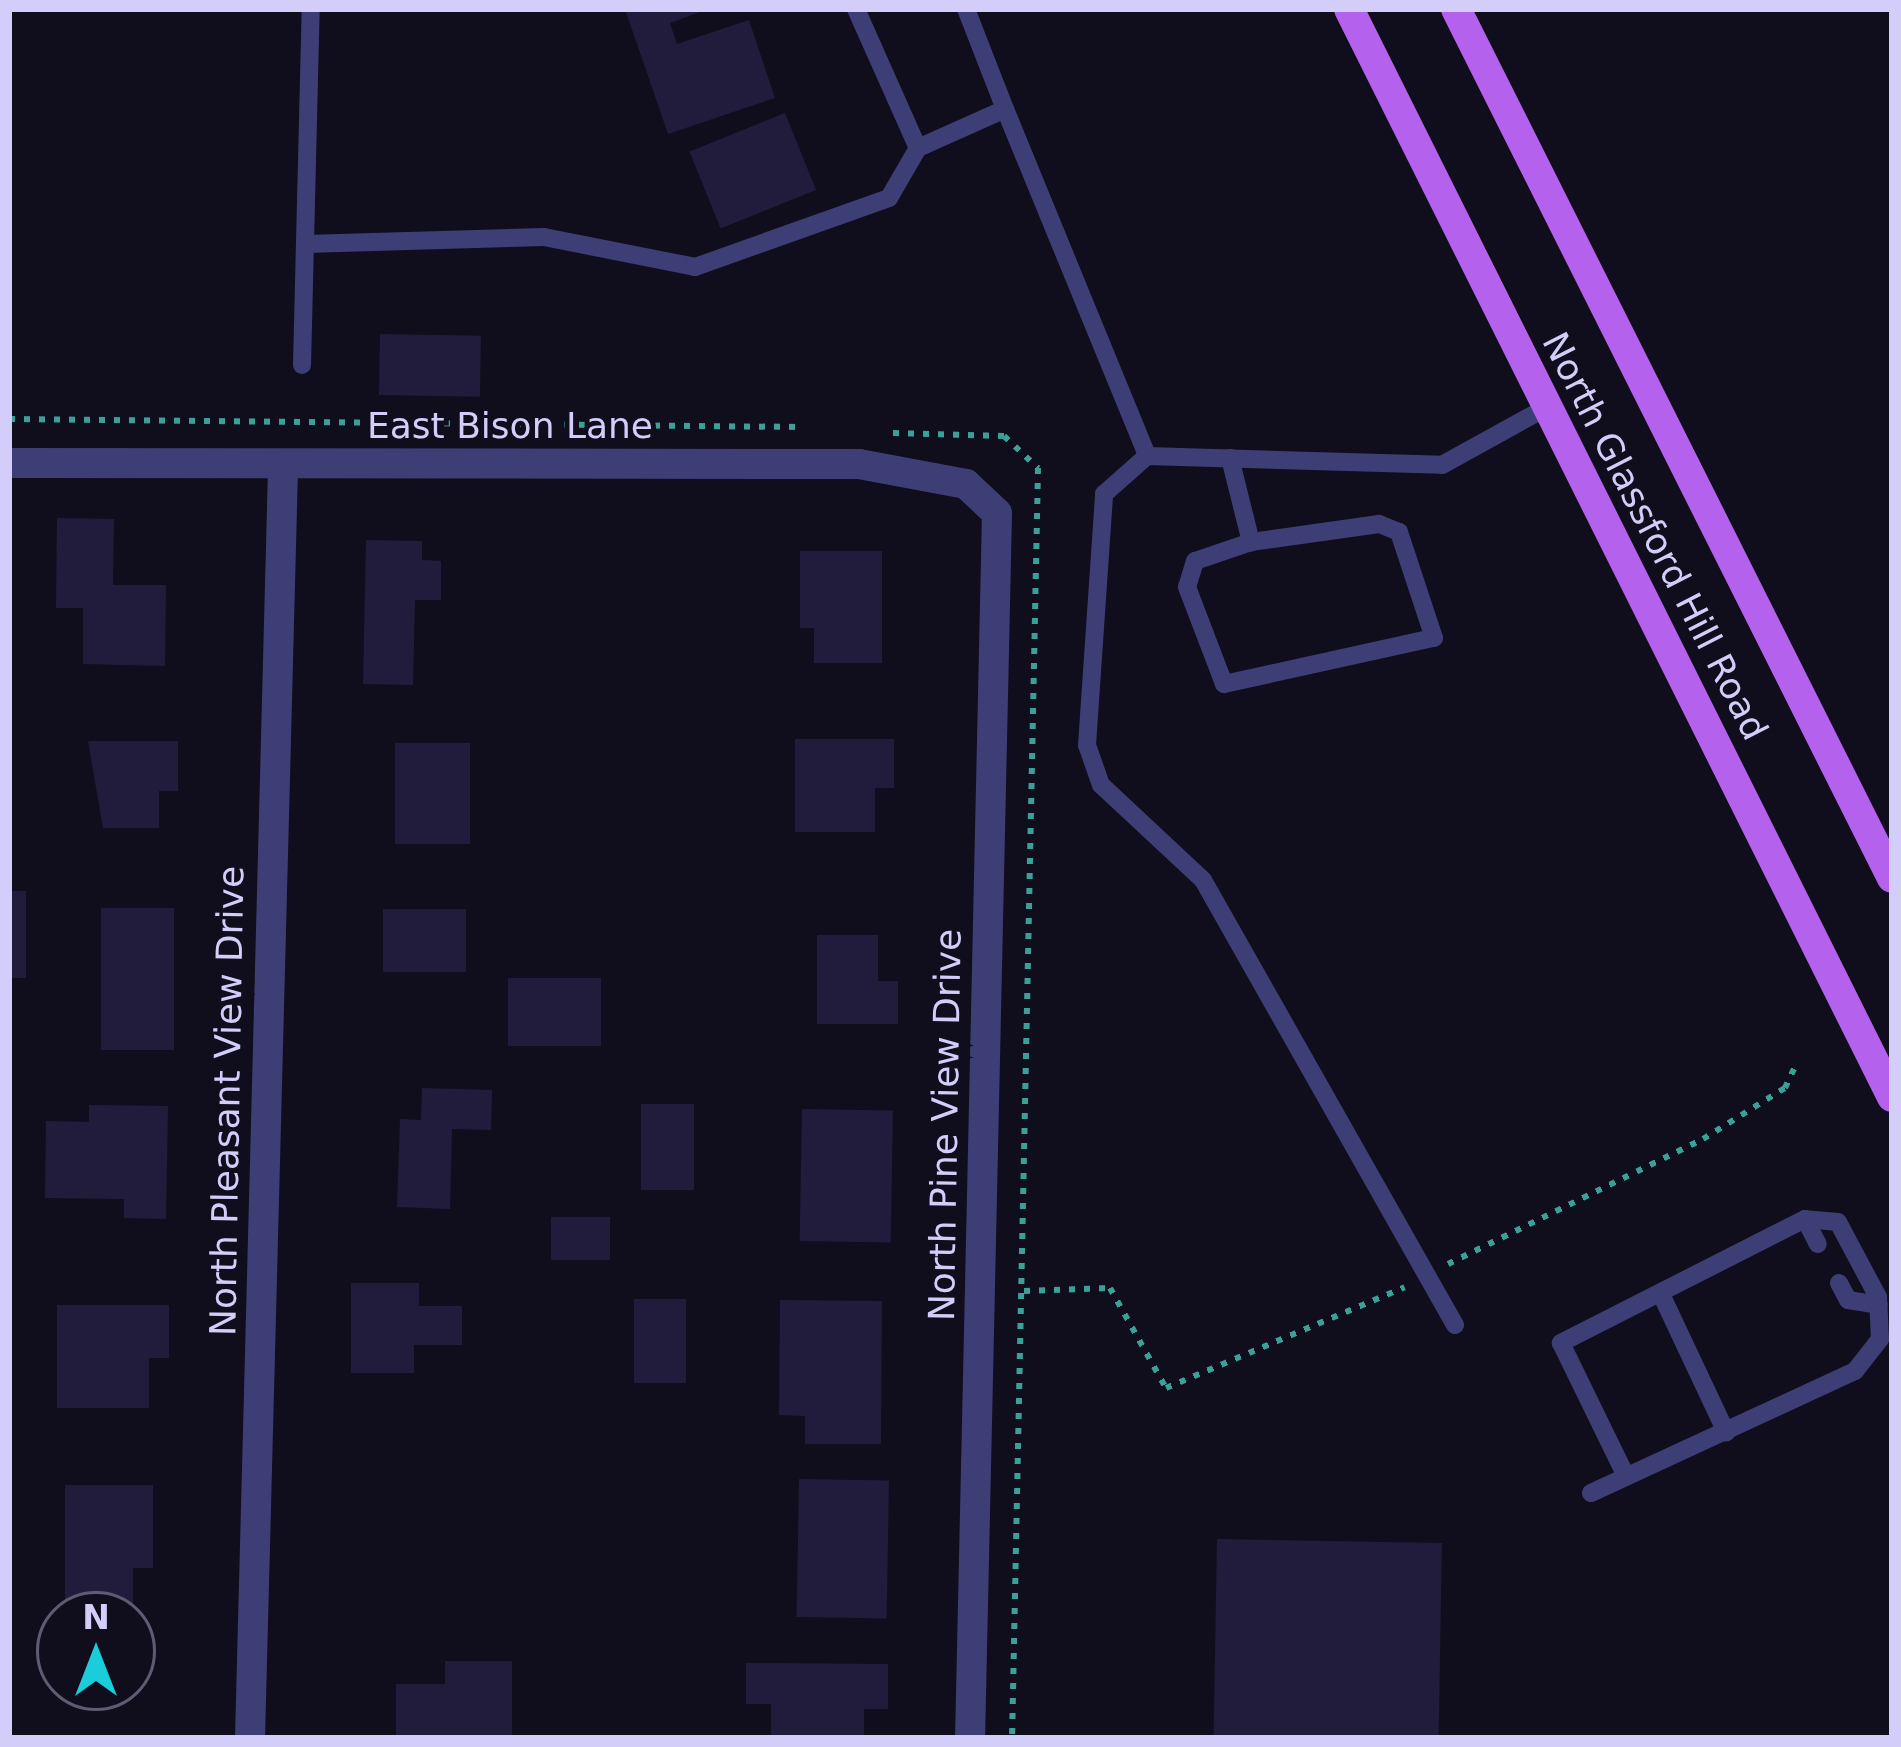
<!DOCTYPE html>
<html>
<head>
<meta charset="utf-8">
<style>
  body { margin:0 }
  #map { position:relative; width:1901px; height:1747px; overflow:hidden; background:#100e1c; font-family:"DejaVu Sans",sans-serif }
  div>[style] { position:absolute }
  .building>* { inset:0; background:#211c3b; transform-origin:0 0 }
  .path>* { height:6px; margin-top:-3px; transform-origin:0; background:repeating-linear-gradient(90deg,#3aa198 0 6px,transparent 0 15px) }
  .service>* { height:18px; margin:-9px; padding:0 9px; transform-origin:9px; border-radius:9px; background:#3e3e76 }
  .minor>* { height:30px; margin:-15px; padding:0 15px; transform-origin:15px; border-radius:15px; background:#3e3e76 }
  .primary>* { height:30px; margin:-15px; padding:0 15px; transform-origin:15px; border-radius:15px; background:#b461ed }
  span { translate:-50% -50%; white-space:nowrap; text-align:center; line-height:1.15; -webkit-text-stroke:10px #100e1c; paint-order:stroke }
  .street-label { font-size:36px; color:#d2cef9 }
  .frame { position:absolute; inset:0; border:12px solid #d2cef9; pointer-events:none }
  .north { position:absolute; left:36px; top:1591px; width:120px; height:120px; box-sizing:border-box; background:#100e1c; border:3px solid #5e5b74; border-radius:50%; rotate:0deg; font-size:33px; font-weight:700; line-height:48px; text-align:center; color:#d2cef9 }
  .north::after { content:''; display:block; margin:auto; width:42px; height:54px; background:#19cdda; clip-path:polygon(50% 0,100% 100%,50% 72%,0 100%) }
</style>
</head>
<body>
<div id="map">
  <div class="building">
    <div style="clip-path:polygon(625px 9px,708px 9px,670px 23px,677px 44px,749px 20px,775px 98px,668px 134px)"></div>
    <div style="left:785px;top:113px;width:83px;height:103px;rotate:68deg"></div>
    <div style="left:380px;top:334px;width:101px;height:61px;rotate:1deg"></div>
    <div style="clip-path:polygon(57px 518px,114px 519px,113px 585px,166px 585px,165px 666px,83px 664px,83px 608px,56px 608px)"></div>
    <div style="clip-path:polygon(366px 540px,422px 541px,422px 560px,441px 561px,441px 600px,415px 600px,413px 685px,363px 684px)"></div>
    <div style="clip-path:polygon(800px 551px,882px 551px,882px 663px,814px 663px,814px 628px,800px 628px)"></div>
    <div style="clip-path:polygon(795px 739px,894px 739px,894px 788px,875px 788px,875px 832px,795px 832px)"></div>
    <div style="clip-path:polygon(88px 741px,178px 741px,178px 791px,159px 791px,159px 828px,103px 828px)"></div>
    <div style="left:395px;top:743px;width:75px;height:101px"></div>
    <div style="left:9px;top:891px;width:17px;height:87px"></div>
    <div style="left:101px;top:908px;width:73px;height:142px"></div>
    <div style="left:383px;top:909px;width:83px;height:63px"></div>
    <div style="clip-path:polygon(817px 935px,878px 935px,878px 981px,898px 981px,898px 1024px,817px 1024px)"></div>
    <div style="left:508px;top:978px;width:93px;height:68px"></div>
    <div style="clip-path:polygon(422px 1088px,492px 1090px,491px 1130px,452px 1129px,450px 1209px,397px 1207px,400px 1119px,421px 1120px)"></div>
    <div style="left:641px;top:1104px;width:53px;height:86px"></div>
    <div style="clip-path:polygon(89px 1105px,168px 1106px,166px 1219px,124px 1218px,124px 1199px,45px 1198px,46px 1121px,89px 1122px)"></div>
    <div style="left:802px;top:1109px;width:91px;height:132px;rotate:1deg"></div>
    <div style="left:551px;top:1217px;width:59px;height:43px"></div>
    <div style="clip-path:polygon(351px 1283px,419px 1283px,419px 1306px,462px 1306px,462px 1345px,414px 1345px,414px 1373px,351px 1373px)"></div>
    <div style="left:634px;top:1299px;width:52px;height:84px"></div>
    <div style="clip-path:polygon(780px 1300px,882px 1301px,881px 1444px,805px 1444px,805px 1416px,779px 1415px)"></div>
    <div style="clip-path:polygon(57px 1305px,169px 1305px,169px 1358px,149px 1358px,149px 1408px,57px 1408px)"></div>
    <div style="left:799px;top:1479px;width:90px;height:138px;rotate:1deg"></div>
    <div style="clip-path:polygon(65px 1485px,153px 1485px,153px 1568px,133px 1568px,133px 1615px,65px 1615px)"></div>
    <div style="left:1217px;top:1539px;width:225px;height:199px;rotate:1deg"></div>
    <div style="clip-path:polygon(445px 1661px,512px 1661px,512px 1738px,396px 1738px,396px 1684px,445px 1684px)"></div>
    <div style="clip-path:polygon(746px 1663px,888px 1664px,888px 1709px,864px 1709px,864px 1738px,771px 1738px,771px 1704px,746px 1704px)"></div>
  </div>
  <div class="path">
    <div style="left:9px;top:419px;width:793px;rotate:0.58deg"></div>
    <div style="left:893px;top:433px;width:111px;rotate:1.5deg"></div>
    <div style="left:1004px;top:436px;width:47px;rotate:43.3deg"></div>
    <div style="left:1038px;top:468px;width:1270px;rotate:91.17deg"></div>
    <div style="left:1448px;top:1264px;width:284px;rotate:-26.1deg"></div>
    <div style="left:1703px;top:1139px;width:97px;rotate:-31.9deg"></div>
    <div style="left:1785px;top:1088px;width:23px;rotate:-65deg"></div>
    <div style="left:1024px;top:1291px;width:86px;rotate:-2deg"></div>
    <div style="left:1110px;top:1288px;width:115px;rotate:60.8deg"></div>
    <div style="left:1166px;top:1388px;width:259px;rotate:-22.9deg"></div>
  </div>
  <div class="service">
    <div style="left:856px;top:9px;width:152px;rotate:66deg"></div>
    <div style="left:918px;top:148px;width:95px;rotate:-24.1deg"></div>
    <div style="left:1005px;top:109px;width:107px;rotate:-111.3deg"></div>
    <div style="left:1005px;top:109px;width:375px;rotate:67.7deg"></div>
    <div style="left:305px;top:244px;width:239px;rotate:-1.7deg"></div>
    <div style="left:544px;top:237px;width:154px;rotate:11.2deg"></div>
    <div style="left:695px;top:267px;width:206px;rotate:-19.6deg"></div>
    <div style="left:889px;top:198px;width:58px;rotate:-59.9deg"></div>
    <div style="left:302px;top:365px;width:356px;rotate:-88.6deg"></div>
    <div style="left:1230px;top:458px;width:87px;rotate:76deg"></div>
    <div style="left:1251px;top:542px;width:59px;rotate:161.3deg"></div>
    <div style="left:1195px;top:561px;width:27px;rotate:107deg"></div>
    <div style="left:1187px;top:587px;width:104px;rotate:69.1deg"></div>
    <div style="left:1224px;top:684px;width:215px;rotate:-12.4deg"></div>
    <div style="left:1434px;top:638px;width:112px;rotate:-108.3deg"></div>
    <div style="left:1399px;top:532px;width:22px;rotate:-158deg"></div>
    <div style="left:1379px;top:524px;width:129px;rotate:172deg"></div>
    <div style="left:1805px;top:1219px;width:28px;rotate:63deg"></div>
    <div style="left:1839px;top:1283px;width:19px;rotate:62deg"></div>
    <div style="left:1848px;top:1300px;width:31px;rotate:9deg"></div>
    <div style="left:1661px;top:1294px;width:153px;rotate:64.8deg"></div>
    <div style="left:1455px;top:1325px;width:511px;rotate:-119.52deg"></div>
    <div style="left:1203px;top:880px;width:139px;rotate:-137deg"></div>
    <div style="left:1101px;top:785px;width:42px;rotate:-109.3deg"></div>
    <div style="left:1087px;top:745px;width:252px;rotate:-86.1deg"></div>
    <div style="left:1104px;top:494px;width:57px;rotate:-41.5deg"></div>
    <div style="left:1147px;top:456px;width:295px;rotate:1.7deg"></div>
    <div style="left:1442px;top:465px;width:120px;rotate:-28.9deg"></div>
    <div style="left:1591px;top:1493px;width:291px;rotate:-24.8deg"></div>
    <div style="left:1855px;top:1371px;width:41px;rotate:-52deg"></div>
    <div style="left:1880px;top:1339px;width:42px;rotate:-92.7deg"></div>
    <div style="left:1878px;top:1297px;width:85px;rotate:-118.1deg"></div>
    <div style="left:1838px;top:1222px;width:33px;rotate:-175deg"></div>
    <div style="left:1805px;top:1219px;width:274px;rotate:153.1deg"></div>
    <div style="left:1561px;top:1343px;width:148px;rotate:64deg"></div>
  </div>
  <div class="minor">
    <div style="left:9px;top:463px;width:850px;rotate:0.07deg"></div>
    <div style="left:859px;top:464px;width:109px;rotate:10.6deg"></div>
    <div style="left:966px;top:484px;width:42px;rotate:43.1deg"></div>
    <div style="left:997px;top:513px;width:1225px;rotate:91.26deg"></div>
    <div style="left:250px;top:1738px;width:1272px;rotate:-88.51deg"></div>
  </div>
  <div class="primary">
    <div style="left:1349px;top:9px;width:1216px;rotate:63.48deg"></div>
    <div style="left:1456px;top:9px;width:972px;rotate:63.36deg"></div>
  </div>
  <div class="street-label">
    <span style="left:510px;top:426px">East Bison Lane</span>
    <span style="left:1655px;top:536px;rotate:63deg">North Glassford Hill Road</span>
    <span style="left:227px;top:1101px;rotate:-89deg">North Pleasant View Drive</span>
    <span style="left:945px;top:1125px;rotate:-89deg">North Pine View Drive</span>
  </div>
  <div class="frame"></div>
  <div class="north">N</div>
</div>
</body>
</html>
